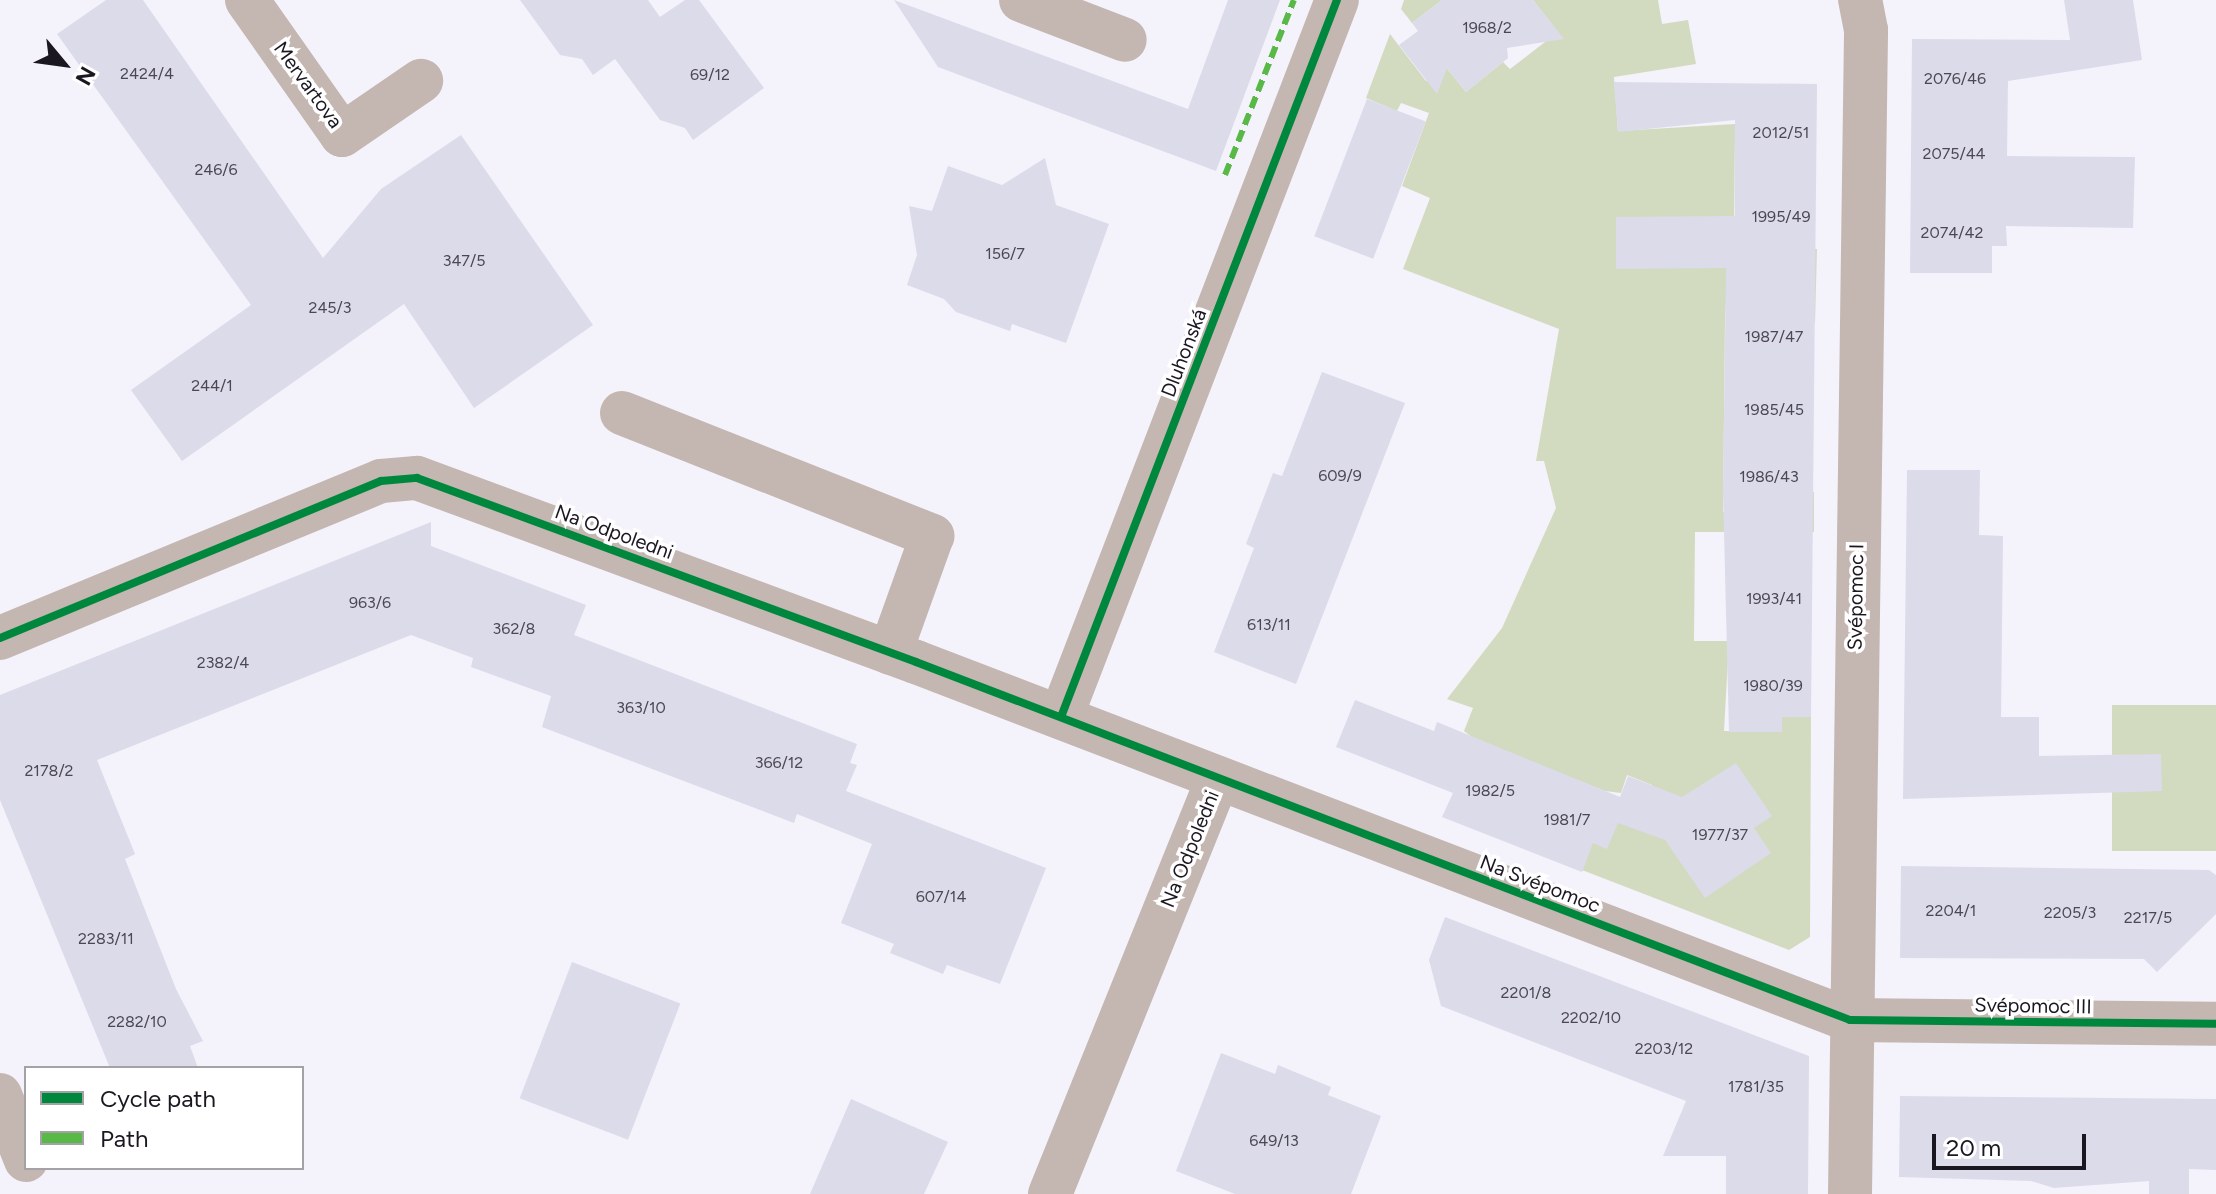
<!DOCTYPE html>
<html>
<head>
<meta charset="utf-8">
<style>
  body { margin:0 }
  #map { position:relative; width:2216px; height:1194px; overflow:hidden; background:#f4f2fb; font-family:Figtree,sans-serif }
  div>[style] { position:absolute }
  .green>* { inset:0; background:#d2dbbf; transform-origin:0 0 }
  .building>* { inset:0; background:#dcdbea; transform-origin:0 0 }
  .minor>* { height:44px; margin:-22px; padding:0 22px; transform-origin:22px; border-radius:22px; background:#c4b6b1 }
  .quiet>* { height:6px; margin-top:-3px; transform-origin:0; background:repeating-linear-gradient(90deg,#58b947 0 12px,transparent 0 18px) }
  .cycleway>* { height:8px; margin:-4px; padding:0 4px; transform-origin:4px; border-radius:4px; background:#00873e }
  span { translate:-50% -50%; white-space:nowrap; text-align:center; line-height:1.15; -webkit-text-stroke:7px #fff; paint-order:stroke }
  .number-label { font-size:16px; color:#4b4853 }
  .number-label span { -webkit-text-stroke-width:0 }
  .street-label { font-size:20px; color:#1b1721 }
  .legend { position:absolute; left:24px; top:1066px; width:280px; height:104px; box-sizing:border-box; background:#fff; border:2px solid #a4a2a6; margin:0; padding:10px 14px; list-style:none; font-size:24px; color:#1b1721 }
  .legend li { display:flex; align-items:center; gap:16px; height:40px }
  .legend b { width:40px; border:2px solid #a4a2a6 }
  .north { position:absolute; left:24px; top:24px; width:80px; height:80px; -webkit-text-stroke:6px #fff; paint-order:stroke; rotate:119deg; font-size:22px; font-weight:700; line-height:32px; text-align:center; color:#1b1721 }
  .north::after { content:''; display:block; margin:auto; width:28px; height:36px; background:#1b1721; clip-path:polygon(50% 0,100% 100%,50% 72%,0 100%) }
  .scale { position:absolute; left:1932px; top:1134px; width:154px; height:36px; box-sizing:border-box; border:4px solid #1b1721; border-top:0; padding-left:10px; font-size:24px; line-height:28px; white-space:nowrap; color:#1b1721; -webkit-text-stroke:6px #fff; paint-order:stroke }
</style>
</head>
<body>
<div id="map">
  <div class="green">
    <div style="clip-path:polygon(1404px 0,1442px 0,1412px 23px,1401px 9px)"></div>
    <div style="clip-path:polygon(1533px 0,1658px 0,1662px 24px,1688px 20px,1696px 64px,1614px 77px,1618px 131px,1735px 124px,1734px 242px,1817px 249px,1815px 323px,1726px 301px,1725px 321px,1723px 512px,1786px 513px,1787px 492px,1814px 492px,1814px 532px,1695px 532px,1694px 641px,1729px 641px,1724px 731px,1781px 732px,1782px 717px,1811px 717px,1810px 937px,1789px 950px,1582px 870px,1592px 842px,1617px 822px,1635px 828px,1652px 785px,1627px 775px,1621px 793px,1605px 791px,1477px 741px,1464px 731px,1473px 708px,1447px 699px,1502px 628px,1556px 508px,1544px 461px,1536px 461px,1559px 329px,1403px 269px,1430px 198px,1402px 186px,1429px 113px,1401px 103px,1397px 111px,1366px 98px,1390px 34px,1426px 81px,1446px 67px,1466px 92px,1503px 62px,1510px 69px,1558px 32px)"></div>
    <div style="left:2112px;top:705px;width:104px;height:146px"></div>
  </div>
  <div class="building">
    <div style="clip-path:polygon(106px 0,143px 0,323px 258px,381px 189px,461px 135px,593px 325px,474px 408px,404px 304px,182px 461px,131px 390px,251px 305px,57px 34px)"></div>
    <div style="clip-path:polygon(520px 0,648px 0,660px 17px,685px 0,699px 0,764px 88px,693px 140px,685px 128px,660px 120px,615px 59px,593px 75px,582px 59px,560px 55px)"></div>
    <div style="clip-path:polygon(894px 0,1188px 109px,1228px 0,1280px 0,1216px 171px,938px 67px)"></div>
    <div style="clip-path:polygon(1442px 0,1533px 0,1564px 39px,1507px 48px,1508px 58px,1466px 92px,1447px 68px,1437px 94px,1399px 45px,1418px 31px,1412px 23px)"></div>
    <div style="clip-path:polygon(2064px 0,2133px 0,2142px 60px,2008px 81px,2007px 156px,2135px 157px,2133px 228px,2006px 226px,2007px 246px,1992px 246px,1992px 273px,1910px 273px,1912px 39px,2070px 40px)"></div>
    <div style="clip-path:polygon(1614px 82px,1817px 84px,1811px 717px,1782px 717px,1782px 732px,1729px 732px,1723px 491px,1726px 268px,1616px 269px,1616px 217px,1735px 216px,1735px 120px,1618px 132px)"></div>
    <div style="left:1367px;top:99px;width:63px;height:147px;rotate:21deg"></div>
    <div style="clip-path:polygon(1045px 158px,1056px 205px,1109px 224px,1066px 343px,1012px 324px,1010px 331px,956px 312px,944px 299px,907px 285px,917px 255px,909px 206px,932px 211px,948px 166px,1002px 185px)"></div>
    <div style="clip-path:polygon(1322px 372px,1405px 403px,1296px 684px,1214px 652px,1254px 548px,1246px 544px,1273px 473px,1282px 476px)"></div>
    <div style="clip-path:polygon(1907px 470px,1980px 470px,1979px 535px,2003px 536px,2001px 717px,2039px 717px,2039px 756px,2161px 754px,2162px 791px,1903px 799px)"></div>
    <div style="clip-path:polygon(431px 522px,431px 546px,586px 605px,574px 635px,857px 744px,850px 763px,857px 765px,846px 791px,1046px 868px,1000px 984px,947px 965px,943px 974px,890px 953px,894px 944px,841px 923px,872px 844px,797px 814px,794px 823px,542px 727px,551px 696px,471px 667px,473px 658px,411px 635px,97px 760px,135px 854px,125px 859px,176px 989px,203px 1041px,190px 1046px,198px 1068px,110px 1068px,0 800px,0 695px)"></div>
    <div style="clip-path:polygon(1355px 700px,1434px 731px,1437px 722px,1620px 797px,1628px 776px,1682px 797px,1736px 763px,1772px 816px,1754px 828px,1771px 853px,1705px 898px,1665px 840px,1618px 823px,1607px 849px,1593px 843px,1582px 872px,1442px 817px,1453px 793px,1336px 747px)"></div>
    <div style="clip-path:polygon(1901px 866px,2209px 870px,2216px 875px,2216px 914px,2157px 972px,2144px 959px,1900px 958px)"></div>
    <div style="clip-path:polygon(1445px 917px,1809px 1056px,1808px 1194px,1726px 1194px,1726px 1156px,1663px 1156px,1686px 1101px,1441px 1006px,1429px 960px)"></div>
    <div style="left:572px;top:962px;width:116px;height:146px;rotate:21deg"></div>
    <div style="clip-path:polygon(1221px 1053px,1275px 1074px,1278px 1065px,1331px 1087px,1328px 1095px,1381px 1116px,1351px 1194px,1235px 1194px,1176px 1171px)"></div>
    <div style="clip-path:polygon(1900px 1096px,2216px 1099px,2216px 1170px,2189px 1169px,2189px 1194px,2149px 1194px,2149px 1181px,2054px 1188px,2031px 1181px,1899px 1177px)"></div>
    <div style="clip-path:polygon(851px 1099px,948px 1142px,924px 1194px,810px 1194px)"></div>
  </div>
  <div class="minor">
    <div style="left:247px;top:0;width:165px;rotate:54.9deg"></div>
    <div style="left:342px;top:135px;width:96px;rotate:-34.4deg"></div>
    <div style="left:1021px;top:0;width:111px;rotate:21deg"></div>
    <div style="left:622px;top:413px;width:334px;rotate:21.6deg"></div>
    <div style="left:932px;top:536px;width:124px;rotate:109.7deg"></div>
    <div style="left:0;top:638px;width:412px;rotate:-22.4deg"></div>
    <div style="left:381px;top:481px;width:36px;rotate:-5deg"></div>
    <div style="left:417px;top:478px;width:532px;rotate:20.24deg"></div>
    <div style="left:916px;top:662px;width:1000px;rotate:20.97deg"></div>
    <div style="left:1850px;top:1020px;width:366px;rotate:0.6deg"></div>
    <div style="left:1061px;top:717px;width:768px;rotate:-68.95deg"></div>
    <div style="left:0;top:1095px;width:70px;rotate:68.2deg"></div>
    <div style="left:1050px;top:1194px;width:448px;rotate:-68deg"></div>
    <div style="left:1850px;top:1194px;width:1164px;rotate:-89.21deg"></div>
    <div style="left:1866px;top:30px;width:31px;rotate:-101deg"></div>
  </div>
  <div class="quiet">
    <div style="left:1225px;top:175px;width:188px;rotate:-68.5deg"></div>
  </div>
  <div class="cycleway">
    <div style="left:0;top:638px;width:412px;rotate:-22.4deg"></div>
    <div style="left:381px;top:481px;width:36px;rotate:-5deg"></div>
    <div style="left:417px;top:478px;width:532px;rotate:20.24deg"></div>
    <div style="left:916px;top:662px;width:1000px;rotate:20.97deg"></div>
    <div style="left:1850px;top:1020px;width:366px;rotate:0.6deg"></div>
    <div style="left:1061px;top:717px;width:768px;rotate:-68.95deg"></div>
  </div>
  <div class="number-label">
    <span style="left:1487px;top:28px">1968/2</span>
    <span style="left:147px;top:74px">2424/4</span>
    <span style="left:710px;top:75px">69/12</span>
    <span style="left:1955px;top:79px">2076/46</span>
    <span style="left:1781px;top:133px">2012/51</span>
    <span style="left:1954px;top:154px">2075/44</span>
    <span style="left:216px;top:170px">246/6</span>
    <span style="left:1781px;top:217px">1995/49</span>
    <span style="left:1952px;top:233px">2074/42</span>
    <span style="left:1005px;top:254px">156/7</span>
    <span style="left:464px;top:261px">347/5</span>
    <span style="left:330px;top:308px">245/3</span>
    <span style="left:1774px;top:337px">1987/47</span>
    <span style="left:212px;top:386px">244/1</span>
    <span style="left:1774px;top:410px">1985/45</span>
    <span style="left:1340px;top:476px">609/9</span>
    <span style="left:1769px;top:477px">1986/43</span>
    <span style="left:1774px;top:599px">1993/41</span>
    <span style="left:370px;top:603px">963/6</span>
    <span style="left:1269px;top:625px">613/11</span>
    <span style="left:514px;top:629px">362/8</span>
    <span style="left:223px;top:663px">2382/4</span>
    <span style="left:1773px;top:686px">1980/39</span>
    <span style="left:641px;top:708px">363/10</span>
    <span style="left:779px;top:763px">366/12</span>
    <span style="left:49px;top:771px">2178/2</span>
    <span style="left:1490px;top:791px">1982/5</span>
    <span style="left:1567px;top:820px">1981/7</span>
    <span style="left:1720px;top:835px">1977/37</span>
    <span style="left:941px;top:897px">607/14</span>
    <span style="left:1951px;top:911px">2204/1</span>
    <span style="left:2070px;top:913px">2205/3</span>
    <span style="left:2148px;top:918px">2217/5</span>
    <span style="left:106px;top:939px">2283/11</span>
    <span style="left:1526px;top:993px">2201/8</span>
    <span style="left:1591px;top:1018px">2202/10</span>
    <span style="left:137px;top:1022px">2282/10</span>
    <span style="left:1664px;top:1049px">2203/12</span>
    <span style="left:1756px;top:1087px">1781/35</span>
    <span style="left:1274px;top:1141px">649/13</span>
  </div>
  <div class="street-label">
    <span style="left:308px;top:85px;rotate:54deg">Mervartova</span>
    <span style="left:1184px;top:353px;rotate:-69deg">Dluhonská</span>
    <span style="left:614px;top:532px;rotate:20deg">Na Odpoledni</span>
    <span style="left:1856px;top:597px;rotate:-89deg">Svépomoc I</span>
    <span style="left:1190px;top:849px;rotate:-68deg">Na Odpoledni</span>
    <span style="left:1540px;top:884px;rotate:21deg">Na Svépomoc</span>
    <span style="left:2033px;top:1006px;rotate:1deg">Svépomoc III</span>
  </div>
  <ul class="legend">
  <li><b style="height:10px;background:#00873e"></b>Cycle path</li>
  <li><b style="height:10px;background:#58b947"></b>Path</li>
  </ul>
  <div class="north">N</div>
  <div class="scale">20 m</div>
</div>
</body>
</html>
